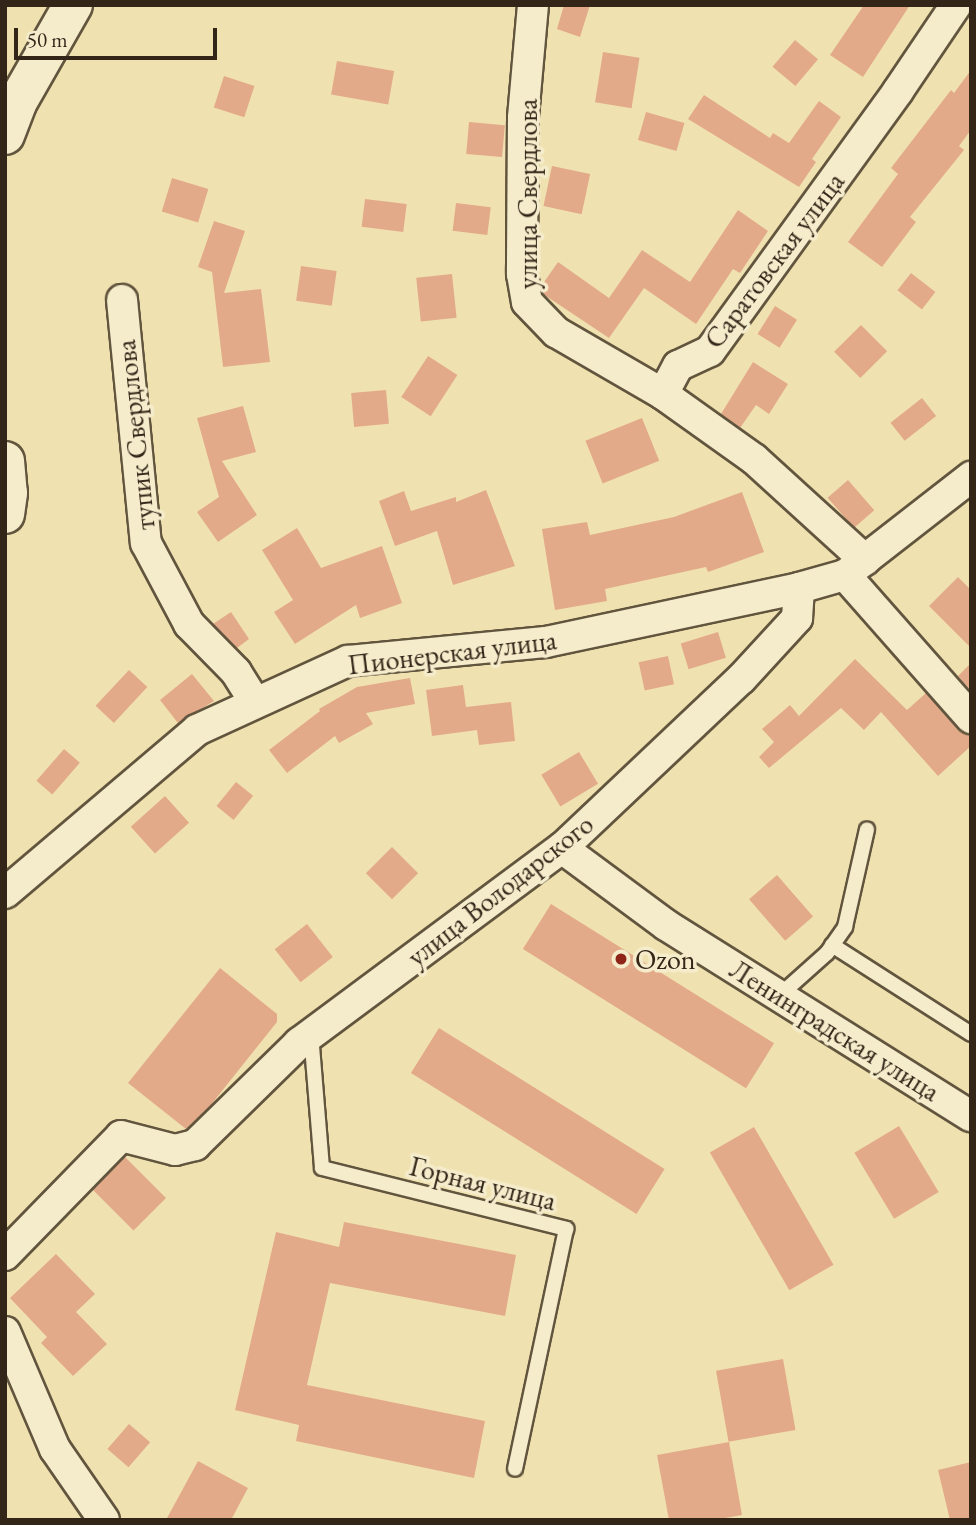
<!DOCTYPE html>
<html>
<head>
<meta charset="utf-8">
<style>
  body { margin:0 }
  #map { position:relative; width:976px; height:1525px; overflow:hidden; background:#f0e2b0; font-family:"EB Garamond",serif }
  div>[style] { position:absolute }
  .building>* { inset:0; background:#e3aa89; transform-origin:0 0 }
  .roads { filter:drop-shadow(2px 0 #62553e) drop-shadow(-2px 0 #62553e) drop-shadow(0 2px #62553e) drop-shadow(0 -2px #62553e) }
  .lane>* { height:14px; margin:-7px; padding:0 7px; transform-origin:7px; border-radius:7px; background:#f5eccc }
  .street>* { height:30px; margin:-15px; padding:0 15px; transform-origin:15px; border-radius:15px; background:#f5eccc }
  .secondary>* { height:38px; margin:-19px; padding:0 19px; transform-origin:19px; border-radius:19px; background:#f5eccc }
  .dots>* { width:19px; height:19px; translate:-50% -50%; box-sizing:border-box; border:4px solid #f5eccc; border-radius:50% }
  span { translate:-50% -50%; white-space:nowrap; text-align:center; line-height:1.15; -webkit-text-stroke:7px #f5eccc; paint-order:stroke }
  .street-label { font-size:28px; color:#332618 }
  .poi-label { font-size:28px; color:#332618 }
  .left { translate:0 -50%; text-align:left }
  .frame { position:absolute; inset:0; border:7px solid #332618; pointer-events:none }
  .scale { position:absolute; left:14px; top:28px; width:203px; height:32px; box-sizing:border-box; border:4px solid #332618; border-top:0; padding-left:9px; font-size:21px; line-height:24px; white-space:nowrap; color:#332618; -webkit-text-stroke:5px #f5eccc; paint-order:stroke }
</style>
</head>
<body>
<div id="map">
  <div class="building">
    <div style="clip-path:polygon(564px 5px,590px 5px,580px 37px,557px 29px)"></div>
    <div style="clip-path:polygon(864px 5px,910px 5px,863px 77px,830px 55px)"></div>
    <div style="left:795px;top:40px;width:30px;height:35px;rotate:40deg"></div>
    <div style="left:603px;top:52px;width:37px;height:51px;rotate:9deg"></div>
    <div style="left:337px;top:61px;width:58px;height:34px;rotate:10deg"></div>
    <div style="clip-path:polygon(971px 70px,971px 130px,959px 146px,964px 150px,910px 217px,916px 222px,882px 267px,848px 242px,898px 174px,891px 168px,951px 90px,954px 93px)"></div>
    <div style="left:224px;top:76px;width:32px;height:33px;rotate:18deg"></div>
    <div style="clip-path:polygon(704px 95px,770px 138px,773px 133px,789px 143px,819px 101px,841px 117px,812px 159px,816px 162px,799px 187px,688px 119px)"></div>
    <div style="left:646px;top:112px;width:40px;height:29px;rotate:16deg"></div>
    <div style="left:469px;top:122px;width:36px;height:32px;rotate:5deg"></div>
    <div style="left:552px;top:166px;width:39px;height:41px;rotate:12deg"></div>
    <div style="left:172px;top:178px;width:38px;height:35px;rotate:17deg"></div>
    <div style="left:365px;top:199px;width:42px;height:28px;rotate:7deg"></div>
    <div style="left:456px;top:203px;width:35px;height:28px;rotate:7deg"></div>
    <div style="clip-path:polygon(738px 210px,768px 231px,740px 273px,733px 269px,696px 324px,644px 288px,609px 338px,543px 294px,542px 285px,558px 262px,609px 298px,642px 250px,690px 282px)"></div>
    <div style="clip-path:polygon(214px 221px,245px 231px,224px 293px,261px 289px,270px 362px,223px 367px,212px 272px,198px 267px)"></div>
    <div style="left:301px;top:266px;width:36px;height:35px;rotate:8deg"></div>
    <div style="left:911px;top:273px;width:31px;height:22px;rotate:38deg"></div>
    <div style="left:452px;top:274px;width:44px;height:36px;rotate:84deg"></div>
    <div style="left:775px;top:306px;width:26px;height:33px;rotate:32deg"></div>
    <div style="left:861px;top:325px;width:37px;height:38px;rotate:45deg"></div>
    <div style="left:428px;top:356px;width:35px;height:49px;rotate:33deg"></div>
    <div style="clip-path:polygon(753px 362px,788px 384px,769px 414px,756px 405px,740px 428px,721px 414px)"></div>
    <div style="left:386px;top:390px;width:34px;height:35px;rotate:85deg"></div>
    <div style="left:922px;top:398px;width:23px;height:40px;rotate:52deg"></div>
    <div style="clip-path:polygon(243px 406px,256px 452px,222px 461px,257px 515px,218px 542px,197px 512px,219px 497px,197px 418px)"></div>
    <div style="left:642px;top:418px;width:46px;height:61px;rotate:68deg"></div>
    <div style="left:848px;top:480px;width:40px;height:27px;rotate:49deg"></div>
    <div style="clip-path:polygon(486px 490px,515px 566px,453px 585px,437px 531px,395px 546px,379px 501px,404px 491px,411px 511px,456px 497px,456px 502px)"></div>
    <div style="clip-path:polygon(742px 492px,764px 552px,708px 572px,706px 567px,605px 589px,607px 601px,555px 610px,542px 529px,587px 522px,590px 535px,674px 517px)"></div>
    <div style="clip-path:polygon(297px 528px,321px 568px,382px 546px,402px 603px,360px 618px,356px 605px,295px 644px,274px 612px,293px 600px,262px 550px)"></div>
    <div style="clip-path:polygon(958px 577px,971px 590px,971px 648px,929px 606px)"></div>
    <div style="clip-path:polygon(231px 612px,249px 639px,237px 648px,213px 624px)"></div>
    <div style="left:718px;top:632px;width:27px;height:39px;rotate:73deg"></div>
    <div style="left:668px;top:656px;width:29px;height:30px;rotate:78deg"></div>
    <div style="clip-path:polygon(855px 659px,907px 710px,926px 693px,958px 730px,971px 735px,971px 746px,938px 776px,881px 712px,864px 730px,841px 708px,769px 768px,759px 757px,774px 742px,762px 729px,790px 705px,799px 716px)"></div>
    <div style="clip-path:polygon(971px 663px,971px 691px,958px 676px)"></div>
    <div style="left:129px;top:670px;width:25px;height:49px;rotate:43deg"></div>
    <div style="clip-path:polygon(192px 674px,214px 701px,178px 723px,160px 700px)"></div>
    <div style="clip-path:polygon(410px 678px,415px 704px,366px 713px,373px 724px,339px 743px,335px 736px,287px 773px,269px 750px,320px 711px,319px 709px,357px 687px)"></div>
    <div style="clip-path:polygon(463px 685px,466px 707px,511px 702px,515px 741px,479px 745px,477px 730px,432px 736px,426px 690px)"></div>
    <div style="left:64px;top:749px;width:21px;height:42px;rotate:41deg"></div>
    <div style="left:579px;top:752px;width:37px;height:44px;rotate:59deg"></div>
    <div style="left:236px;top:782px;width:22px;height:31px;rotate:39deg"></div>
    <div style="left:165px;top:796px;width:36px;height:46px;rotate:48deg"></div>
    <div style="left:392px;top:847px;width:37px;height:37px;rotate:45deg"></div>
    <div style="left:777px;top:875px;width:55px;height:37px;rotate:49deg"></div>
    <div style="left:551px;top:904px;width:263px;height:53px;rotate:32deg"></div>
    <div style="left:307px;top:924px;width:42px;height:41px;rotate:52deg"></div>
    <div style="clip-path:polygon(220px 968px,277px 1014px,277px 1022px,210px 1106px,186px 1129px,128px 1083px)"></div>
    <div style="left:439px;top:1028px;width:266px;height:53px;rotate:32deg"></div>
    <div style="left:899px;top:1126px;width:77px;height:52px;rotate:59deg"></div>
    <div style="left:754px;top:1127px;width:159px;height:51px;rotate:60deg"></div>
    <div style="left:125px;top:1157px;width:58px;height:46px;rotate:45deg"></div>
    <div style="clip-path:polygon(344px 1222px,516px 1255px,505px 1316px,330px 1283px,307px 1385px,485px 1421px,474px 1478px,296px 1441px,299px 1425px,235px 1410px,276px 1232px,339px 1247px)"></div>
    <div style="clip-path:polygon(56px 1254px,95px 1294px,76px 1312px,107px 1344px,73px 1376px,41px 1343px,47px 1337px,10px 1298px)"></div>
    <div style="left:783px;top:1359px;width:72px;height:68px;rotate:80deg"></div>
    <div style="left:129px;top:1424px;width:28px;height:33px;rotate:41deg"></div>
    <div style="clip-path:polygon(729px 1442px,742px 1515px,714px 1520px,669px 1520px,657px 1455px)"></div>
    <div style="clip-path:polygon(198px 1461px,248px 1488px,231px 1520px,166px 1520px)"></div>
    <div style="clip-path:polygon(971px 1462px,971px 1520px,950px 1520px,938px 1470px)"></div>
  </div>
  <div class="roads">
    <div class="lane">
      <div style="left:832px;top:945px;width:165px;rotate:32.6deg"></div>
      <div style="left:780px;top:995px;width:63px;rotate:-41.8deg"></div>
      <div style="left:827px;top:953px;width:32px;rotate:-55deg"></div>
      <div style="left:845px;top:927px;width:100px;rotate:-77.3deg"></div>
      <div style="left:311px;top:1034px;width:134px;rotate:85.3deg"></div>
      <div style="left:322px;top:1168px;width:252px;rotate:14deg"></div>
      <div style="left:566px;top:1229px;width:245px;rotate:102deg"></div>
    </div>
    <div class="street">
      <div style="left:533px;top:5px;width:113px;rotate:95.1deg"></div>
      <div style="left:523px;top:118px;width:156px;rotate:90.4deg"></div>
      <div style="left:522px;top:274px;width:28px;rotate:80deg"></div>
      <div style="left:527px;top:302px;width:42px;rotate:46deg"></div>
      <div style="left:556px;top:332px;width:124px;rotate:30.1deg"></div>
      <div style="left:122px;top:300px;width:244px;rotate:84.4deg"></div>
      <div style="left:146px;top:543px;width:92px;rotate:62deg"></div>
      <div style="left:189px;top:624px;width:67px;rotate:45.6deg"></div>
      <div style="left:236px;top:672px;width:36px;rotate:58deg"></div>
      <div style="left:865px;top:560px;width:150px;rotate:-137.7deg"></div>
      <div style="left:754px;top:459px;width:112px;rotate:-144.5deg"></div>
      <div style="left:663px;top:394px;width:32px;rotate:-62deg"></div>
      <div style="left:678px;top:366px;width:35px;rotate:-25deg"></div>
      <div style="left:710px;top:351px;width:321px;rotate:-54.1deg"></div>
      <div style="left:898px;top:91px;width:104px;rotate:-56deg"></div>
      <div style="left:845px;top:575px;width:191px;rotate:48.6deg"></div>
      <div style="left:562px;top:848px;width:129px;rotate:36.5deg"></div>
      <div style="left:666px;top:925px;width:360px;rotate:32.1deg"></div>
      <div style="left:5px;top:893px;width:252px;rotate:-40.3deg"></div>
      <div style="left:197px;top:730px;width:166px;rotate:-24.6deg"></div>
      <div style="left:348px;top:661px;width:199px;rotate:-5.5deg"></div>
      <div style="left:546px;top:642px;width:259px;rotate:-12deg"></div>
      <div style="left:5px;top:1255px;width:166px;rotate:-45.7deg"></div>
      <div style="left:121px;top:1136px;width:56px;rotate:14.5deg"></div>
      <div style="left:175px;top:1150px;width:21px;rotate:-14deg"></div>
      <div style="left:195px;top:1145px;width:146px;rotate:-44.4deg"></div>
      <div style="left:299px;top:1043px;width:327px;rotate:-36.6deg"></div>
      <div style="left:562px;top:848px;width:246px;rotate:-43.4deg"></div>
      <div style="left:741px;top:679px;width:83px;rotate:-47.4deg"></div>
      <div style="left:797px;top:618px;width:30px;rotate:-86deg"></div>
      <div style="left:799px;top:588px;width:48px;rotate:-15.8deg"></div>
      <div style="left:845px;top:575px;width:160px;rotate:-37.9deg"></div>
      <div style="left:5px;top:1332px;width:127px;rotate:66.9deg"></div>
      <div style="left:55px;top:1449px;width:86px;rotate:55.4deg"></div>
    </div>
    <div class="secondary">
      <div style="left:5px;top:135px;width:34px;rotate:-69deg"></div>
      <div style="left:17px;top:103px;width:113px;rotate:-60.3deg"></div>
      <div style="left:5px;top:461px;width:32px;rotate:85deg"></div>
      <div style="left:8px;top:493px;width:21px;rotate:98deg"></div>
    </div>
  </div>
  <div class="dots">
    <div style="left:621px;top:959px;background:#8f2418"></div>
  </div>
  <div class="street-label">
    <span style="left:527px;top:194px;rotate:-90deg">улица Свердлова</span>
    <span style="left:774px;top:260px;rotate:-53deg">Саратовская улица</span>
    <span style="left:135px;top:435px;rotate:-96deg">тупик Свердлова</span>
    <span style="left:452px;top:652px;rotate:-7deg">Пионерская улица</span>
    <span style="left:500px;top:890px;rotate:-38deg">улица Володарского</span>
    <span style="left:835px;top:1030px;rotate:32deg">Ленинградская улица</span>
    <span style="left:483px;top:1183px;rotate:14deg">Горная улица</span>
  </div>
  <div class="poi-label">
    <span class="left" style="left:635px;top:959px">Ozon</span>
  </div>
  <div class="frame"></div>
  <div class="scale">50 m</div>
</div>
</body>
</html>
